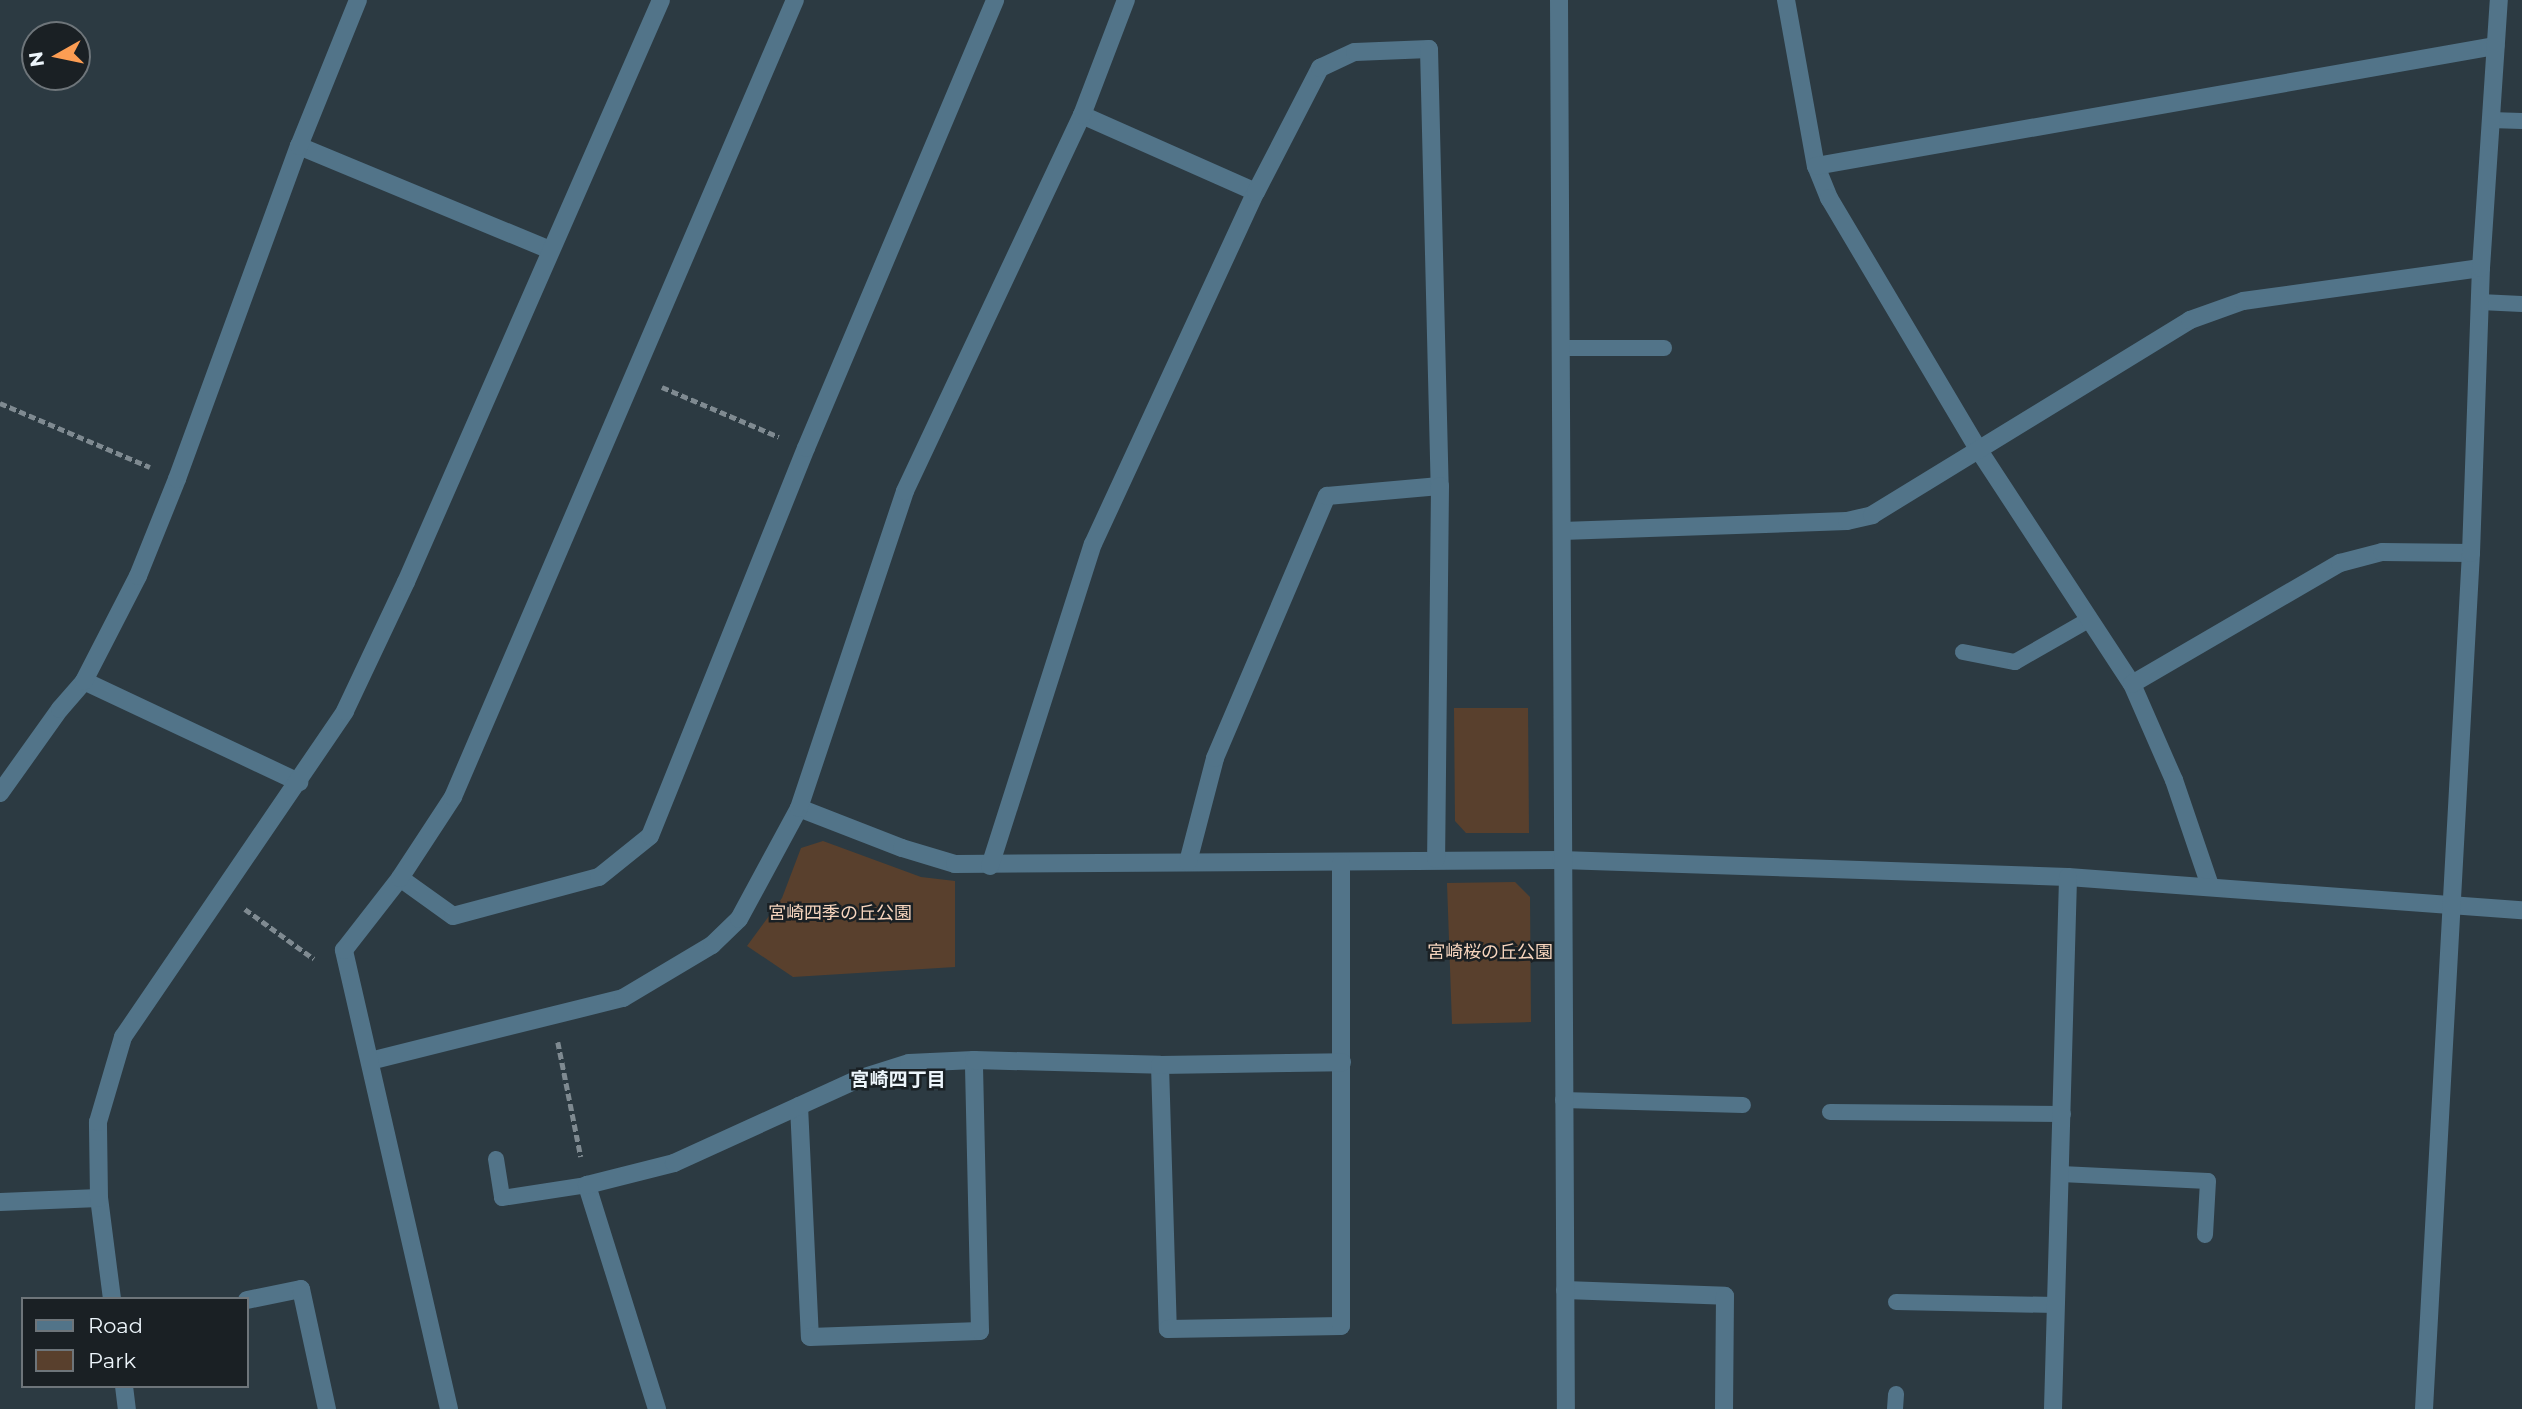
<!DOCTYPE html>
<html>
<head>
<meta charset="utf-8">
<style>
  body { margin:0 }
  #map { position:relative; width:2522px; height:1409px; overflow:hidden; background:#2c3a42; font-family:Montserrat,"Noto Sans JP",sans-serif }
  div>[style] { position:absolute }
  .green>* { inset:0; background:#59402d }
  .path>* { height:4.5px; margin-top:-2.25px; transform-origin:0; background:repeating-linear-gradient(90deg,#7f8a91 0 7px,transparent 0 10.5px) }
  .service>* { height:16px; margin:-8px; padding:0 8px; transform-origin:8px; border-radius:8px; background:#527489 }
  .minor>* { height:18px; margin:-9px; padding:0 9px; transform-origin:9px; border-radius:9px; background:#527489 }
  .tertiary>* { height:18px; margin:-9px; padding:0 9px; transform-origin:9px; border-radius:9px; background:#527489 }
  span { translate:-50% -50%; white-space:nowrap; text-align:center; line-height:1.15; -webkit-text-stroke:5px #1a2024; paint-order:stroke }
  .park-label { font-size:18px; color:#f7d5be }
  .neighbourhood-label { font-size:19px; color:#edf5fb; font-weight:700 }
  .legend { position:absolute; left:21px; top:1297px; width:228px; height:91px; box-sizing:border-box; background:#1a2024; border:2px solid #6e757a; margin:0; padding:9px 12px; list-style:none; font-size:21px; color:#edf5fb }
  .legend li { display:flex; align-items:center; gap:14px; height:35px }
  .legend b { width:35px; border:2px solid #6e757a }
  .north { position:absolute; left:21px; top:21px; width:70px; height:70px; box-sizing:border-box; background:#1a2024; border:2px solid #6e757a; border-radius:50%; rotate:261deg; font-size:19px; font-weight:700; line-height:28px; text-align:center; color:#edf5fb }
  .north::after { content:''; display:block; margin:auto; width:24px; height:32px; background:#fc9d53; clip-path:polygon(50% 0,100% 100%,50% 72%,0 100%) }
</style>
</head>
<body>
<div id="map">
  <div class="green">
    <div style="clip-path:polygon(1454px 708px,1528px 708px,1529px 833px,1466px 833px,1455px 821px)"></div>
    <div style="clip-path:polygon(823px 841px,921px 877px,955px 881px,955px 967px,793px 977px,747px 946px,782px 898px,801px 848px)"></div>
    <div style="clip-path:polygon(1515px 882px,1530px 897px,1531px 1022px,1452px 1024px,1447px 883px)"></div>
  </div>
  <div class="path">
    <div style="left:662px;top:387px;width:127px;rotate:23.1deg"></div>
    <div style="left:0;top:403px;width:163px;rotate:23.1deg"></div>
    <div style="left:245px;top:909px;width:85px;rotate:35.9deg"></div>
    <div style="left:558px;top:1042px;width:117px;rotate:78.7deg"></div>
  </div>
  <div class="service">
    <div style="left:2490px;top:120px;width:32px;rotate:2deg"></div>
    <div style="left:2480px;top:302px;width:42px;rotate:2.7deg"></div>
    <div style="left:1562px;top:348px;width:102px"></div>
    <div style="left:1963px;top:652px;width:53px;rotate:10.9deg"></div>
    <div style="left:2015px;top:662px;width:86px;rotate:-29.8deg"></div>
    <div style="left:1563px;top:1100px;width:180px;rotate:1.6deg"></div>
    <div style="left:1830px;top:1112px;width:233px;rotate:0.5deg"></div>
    <div style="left:496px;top:1159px;width:39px;rotate:81deg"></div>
    <div style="left:502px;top:1198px;width:86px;rotate:-8.7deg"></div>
    <div style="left:2061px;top:1174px;width:147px;rotate:2.7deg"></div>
    <div style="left:2208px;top:1181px;width:54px;rotate:93.2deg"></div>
    <div style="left:1896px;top:1302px;width:160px;rotate:1.1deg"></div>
    <div style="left:1895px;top:1409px;width:15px;rotate:-86deg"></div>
  </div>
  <div class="minor">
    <div style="left:1786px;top:0;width:169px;rotate:79.8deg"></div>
    <div style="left:1816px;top:166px;width:35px;rotate:68deg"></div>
    <div style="left:1829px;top:198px;width:295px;rotate:59.3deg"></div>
    <div style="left:1980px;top:452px;width:277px;rotate:56.8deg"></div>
    <div style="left:2132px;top:684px;width:105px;rotate:66.4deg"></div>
    <div style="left:2174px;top:780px;width:112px;rotate:71.2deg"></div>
    <div style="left:1082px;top:115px;width:190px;rotate:23.9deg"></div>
    <div style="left:299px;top:146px;width:272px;rotate:22.5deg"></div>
    <div style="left:1816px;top:166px;width:690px;rotate:-10.02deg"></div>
    <div style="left:1562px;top:531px;width:285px;rotate:-2deg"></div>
    <div style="left:1847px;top:521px;width:26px;rotate:-13deg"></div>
    <div style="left:1872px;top:515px;width:373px;rotate:-31.5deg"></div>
    <div style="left:2190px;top:320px;width:56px;rotate:-19.7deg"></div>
    <div style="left:2243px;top:301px;width:240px;rotate:-7.9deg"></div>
    <div style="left:84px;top:681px;width:238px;rotate:25.2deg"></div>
    <div style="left:2132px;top:684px;width:241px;rotate:-30.2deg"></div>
    <div style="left:2340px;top:563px;width:43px;rotate:-14.7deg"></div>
    <div style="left:2382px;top:552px;width:89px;rotate:0.6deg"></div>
    <div style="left:0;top:793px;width:103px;rotate:-54.5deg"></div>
    <div style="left:60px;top:709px;width:37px;rotate:-49deg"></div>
    <div style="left:84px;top:681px;width:118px;rotate:-62.8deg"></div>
    <div style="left:138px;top:576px;width:105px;rotate:-68.1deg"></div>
    <div style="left:177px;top:479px;width:355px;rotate:-69.9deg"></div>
    <div style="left:299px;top:146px;width:157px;rotate:-68deg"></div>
    <div style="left:799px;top:808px;width:110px;rotate:21.2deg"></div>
    <div style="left:902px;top:848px;width:55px;rotate:16.8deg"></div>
    <div style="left:955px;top:864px;width:606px;rotate:-0.38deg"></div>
    <div style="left:1561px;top:860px;width:507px;rotate:1.92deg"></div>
    <div style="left:2068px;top:877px;width:455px;rotate:4.2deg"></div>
    <div style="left:1188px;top:862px;width:107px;rotate:-75.4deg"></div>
    <div style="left:1215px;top:758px;width:285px;rotate:-66.9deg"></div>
    <div style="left:1327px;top:496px;width:113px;rotate:-5.1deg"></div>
    <div style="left:990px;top:866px;width:338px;rotate:-72.3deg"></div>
    <div style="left:1093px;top:544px;width:388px;rotate:-65.2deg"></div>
    <div style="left:1256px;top:192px;width:140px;rotate:-62.7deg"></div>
    <div style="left:1320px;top:68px;width:38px;rotate:-25deg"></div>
    <div style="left:1355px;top:52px;width:74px;rotate:-2.3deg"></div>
    <div style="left:1429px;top:49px;width:437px;rotate:88.6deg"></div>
    <div style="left:1440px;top:486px;width:373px;rotate:90.6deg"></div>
    <div style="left:400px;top:878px;width:65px;rotate:35.6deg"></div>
    <div style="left:453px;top:916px;width:151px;rotate:-15deg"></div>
    <div style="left:599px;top:877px;width:65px;rotate:-38.8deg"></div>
    <div style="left:650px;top:836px;width:418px;rotate:-68.1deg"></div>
    <div style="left:806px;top:448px;width:486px;rotate:-67.1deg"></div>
    <div style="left:370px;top:1061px;width:261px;rotate:-14deg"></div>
    <div style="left:623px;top:998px;width:104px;rotate:-30.8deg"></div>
    <div style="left:712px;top:945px;width:37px;rotate:-44deg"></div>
    <div style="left:739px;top:919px;width:126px;rotate:-61.6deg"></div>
    <div style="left:799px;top:808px;width:334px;rotate:-71.5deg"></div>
    <div style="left:905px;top:491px;width:416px;rotate:-64.8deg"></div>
    <div style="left:1082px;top:115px;width:123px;rotate:-69.1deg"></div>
    <div style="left:1160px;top:1065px;width:264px;rotate:88.3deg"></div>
    <div style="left:1168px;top:1329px;width:173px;rotate:-1deg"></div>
    <div style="left:1341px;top:1326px;width:463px;rotate:-90deg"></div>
    <div style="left:799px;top:1106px;width:231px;rotate:87.3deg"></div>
    <div style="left:810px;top:1337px;width:170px;rotate:-2deg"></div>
    <div style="left:980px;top:1331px;width:271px;rotate:-91.3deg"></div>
    <div style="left:0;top:1202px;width:99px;rotate:-2.3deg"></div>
    <div style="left:1565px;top:1290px;width:160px;rotate:2.1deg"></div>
    <div style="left:1725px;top:1296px;width:113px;rotate:90.5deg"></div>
    <div style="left:247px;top:1300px;width:55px;rotate:-11.5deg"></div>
    <div style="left:301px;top:1289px;width:123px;rotate:77.8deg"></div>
    <div style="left:449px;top:1409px;width:471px;rotate:-102.9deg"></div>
    <div style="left:344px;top:950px;width:91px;rotate:-52.1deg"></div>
    <div style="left:400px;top:878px;width:97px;rotate:-56.8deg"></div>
    <div style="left:453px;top:797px;width:867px;rotate:-66.78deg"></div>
    <div style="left:657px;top:1409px;width:235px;rotate:-107.4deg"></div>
    <div style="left:587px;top:1185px;width:90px;rotate:-14.2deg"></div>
    <div style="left:674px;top:1163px;width:202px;rotate:-24.5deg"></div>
    <div style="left:858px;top:1079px;width:53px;rotate:-17.4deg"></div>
    <div style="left:909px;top:1063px;width:65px;rotate:-2.6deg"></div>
    <div style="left:974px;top:1060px;width:186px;rotate:1.5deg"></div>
    <div style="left:1160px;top:1065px;width:182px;rotate:-0.9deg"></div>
    <div style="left:2053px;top:1409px;width:532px;rotate:-88.38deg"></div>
  </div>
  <div class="tertiary">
    <div style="left:1559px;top:0;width:1409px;rotate:89.72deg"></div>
    <div style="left:112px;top:1299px;width:102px;rotate:-97.3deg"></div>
    <div style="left:99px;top:1198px;width:76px;rotate:-90.8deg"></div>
    <div style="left:98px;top:1122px;width:89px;rotate:-73.6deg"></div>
    <div style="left:123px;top:1037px;width:394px;rotate:-55.7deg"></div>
    <div style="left:345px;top:711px;width:143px;rotate:-64.7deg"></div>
    <div style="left:406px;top:582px;width:635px;rotate:-66.34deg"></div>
    <div style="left:124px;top:1386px;width:23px;rotate:83deg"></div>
    <div style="left:2424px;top:1409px;width:857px;rotate:-86.86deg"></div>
    <div style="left:2471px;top:553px;width:285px;rotate:-88deg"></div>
    <div style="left:2481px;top:268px;width:269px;rotate:-86.2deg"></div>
  </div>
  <div class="park-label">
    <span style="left:840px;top:913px">宮崎四季の丘公園</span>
    <span style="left:1490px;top:952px">宮崎桜の丘公園</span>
  </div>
  <div class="neighbourhood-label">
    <span style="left:898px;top:1080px">宮崎四丁目</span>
  </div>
  <ul class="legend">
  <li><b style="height:9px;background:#527489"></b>Road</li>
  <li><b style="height:19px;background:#59402d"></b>Park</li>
  </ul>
  <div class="north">N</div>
</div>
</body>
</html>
